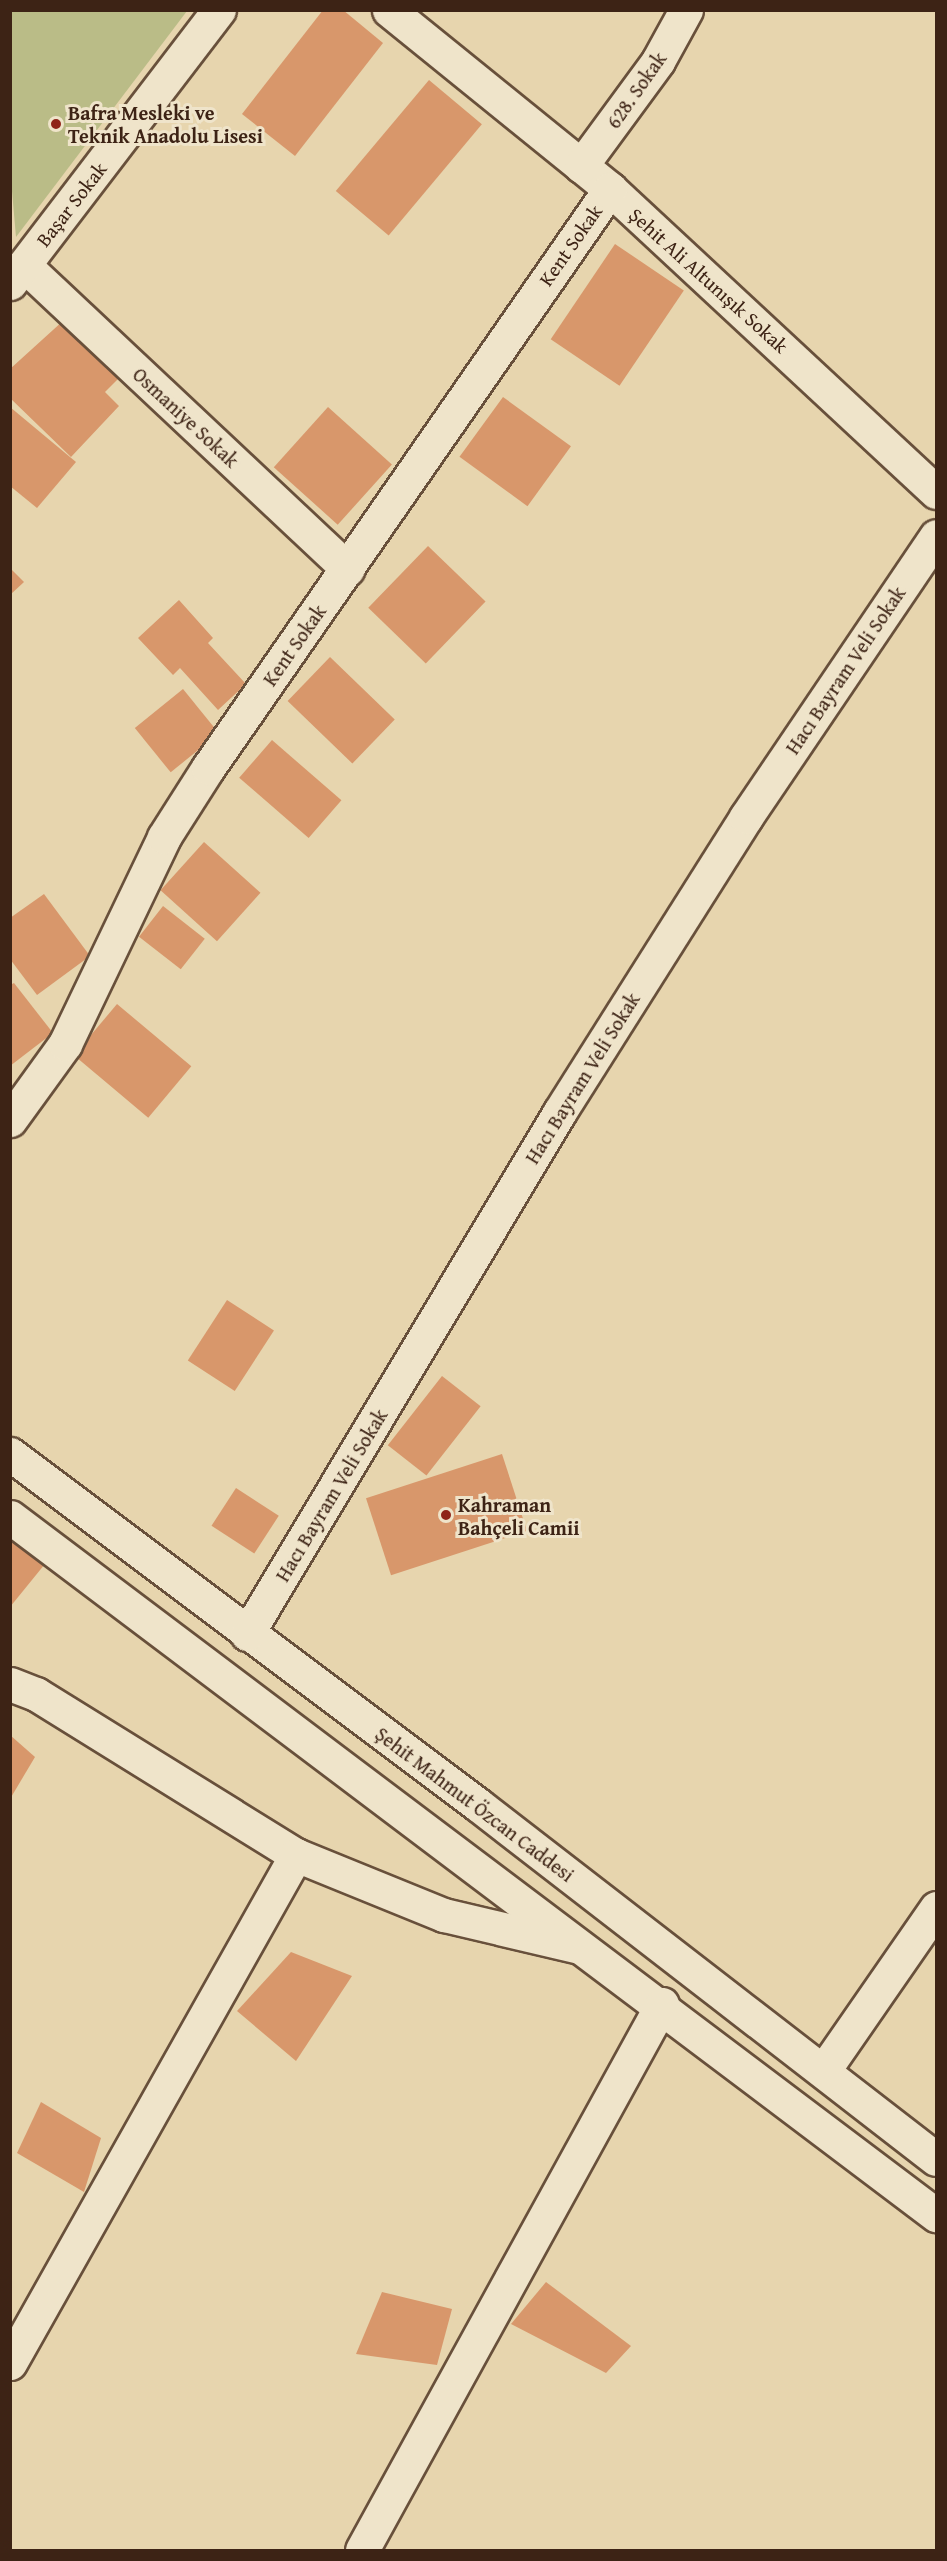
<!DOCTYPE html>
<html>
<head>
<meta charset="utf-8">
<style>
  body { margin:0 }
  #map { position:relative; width:947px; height:2561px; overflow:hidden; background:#e7d5ae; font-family:"Gentium Book Plus",serif }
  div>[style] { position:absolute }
  .green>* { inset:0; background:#babc87 }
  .building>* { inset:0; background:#d8976b; transform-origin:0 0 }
  .roads { filter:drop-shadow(2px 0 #68503b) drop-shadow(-2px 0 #68503b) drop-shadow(0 2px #68503b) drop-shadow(0 -2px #68503b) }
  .minor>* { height:33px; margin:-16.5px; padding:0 16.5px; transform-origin:16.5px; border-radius:16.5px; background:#efe4ca }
  .dots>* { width:16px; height:16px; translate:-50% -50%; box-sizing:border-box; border:3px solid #efe4ca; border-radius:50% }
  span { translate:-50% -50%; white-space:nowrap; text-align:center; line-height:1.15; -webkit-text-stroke:6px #efe4ca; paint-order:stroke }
  .street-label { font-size:20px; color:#3d2315 }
  .poi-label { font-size:20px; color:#3d2315; font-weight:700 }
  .left { translate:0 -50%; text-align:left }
  .frame { position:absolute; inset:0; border:12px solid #3d2315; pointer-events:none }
</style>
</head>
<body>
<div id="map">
  <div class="green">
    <div style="clip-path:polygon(10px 11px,187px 11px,16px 237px,10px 168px)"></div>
  </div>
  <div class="building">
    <div style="clip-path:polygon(323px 10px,343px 10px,383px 43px,295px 156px,242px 114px)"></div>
    <div style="left:429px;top:80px;width:69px;height:145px;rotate:40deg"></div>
    <div style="left:615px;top:244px;width:83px;height:115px;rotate:34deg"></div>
    <div style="clip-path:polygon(64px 320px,121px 376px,105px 392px,119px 406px,71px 457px,10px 398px,10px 369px)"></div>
    <div style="left:503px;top:397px;width:84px;height:74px;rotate:36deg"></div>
    <div style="clip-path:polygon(10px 407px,76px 462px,37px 508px,10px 486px)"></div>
    <div style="left:328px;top:407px;width:86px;height:81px;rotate:42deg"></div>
    <div style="left:428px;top:546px;width:80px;height:86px;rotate:44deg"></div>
    <div style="clip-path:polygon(10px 568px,24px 582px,10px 595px)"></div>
    <div style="clip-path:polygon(179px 600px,213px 638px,208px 643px,246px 684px,218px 710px,180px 668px,173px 675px,138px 638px)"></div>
    <div style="left:330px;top:657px;width:90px;height:61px;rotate:44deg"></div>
    <div style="left:183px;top:689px;width:57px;height:62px;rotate:51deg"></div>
    <div style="left:272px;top:740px;width:92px;height:50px;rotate:41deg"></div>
    <div style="left:204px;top:842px;width:76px;height:65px;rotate:42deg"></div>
    <div style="clip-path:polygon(44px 894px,90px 956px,37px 995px,10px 959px,10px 918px)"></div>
    <div style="left:163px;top:906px;width:53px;height:39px;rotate:38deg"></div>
    <div style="clip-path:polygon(14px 983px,53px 1033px,10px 1066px,10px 985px)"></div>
    <div style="left:117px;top:1004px;width:97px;height:67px;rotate:40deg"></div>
    <div style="left:227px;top:1300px;width:56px;height:72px;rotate:33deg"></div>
    <div style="left:442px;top:1376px;width:49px;height:88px;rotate:38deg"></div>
    <div style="left:502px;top:1454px;width:81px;height:143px;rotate:72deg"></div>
    <div style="left:236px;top:1488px;width:51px;height:45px;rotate:33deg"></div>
    <div style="clip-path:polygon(14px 1537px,49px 1559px,10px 1607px,10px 1541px)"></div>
    <div style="clip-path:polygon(10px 1735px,35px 1757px,10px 1799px)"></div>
    <div style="clip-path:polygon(291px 1952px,352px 1976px,296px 2061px,237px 2011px)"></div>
    <div style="clip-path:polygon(41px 2102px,101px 2138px,84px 2192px,17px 2153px)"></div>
    <div style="clip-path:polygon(546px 2282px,631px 2346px,606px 2373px,511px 2324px)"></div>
    <div style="clip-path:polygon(382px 2292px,452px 2309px,437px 2365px,356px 2354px)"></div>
  </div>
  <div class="roads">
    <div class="minor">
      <div style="left:389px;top:10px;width:284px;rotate:39deg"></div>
      <div style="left:610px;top:189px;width:445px;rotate:42.9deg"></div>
      <div style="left:581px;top:166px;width:130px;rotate:-53.7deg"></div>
      <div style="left:658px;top:61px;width:58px;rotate:-61.2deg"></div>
      <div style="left:24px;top:265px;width:444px;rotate:43.2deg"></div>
      <div style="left:10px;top:283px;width:344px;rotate:-52.6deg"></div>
      <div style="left:10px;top:1120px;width:94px;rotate:-54.1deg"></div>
      <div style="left:65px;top:1044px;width:229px;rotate:-64.4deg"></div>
      <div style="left:164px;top:837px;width:82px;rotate:-57.5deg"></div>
      <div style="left:208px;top:768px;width:705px;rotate:-55.23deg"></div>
      <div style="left:10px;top:1454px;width:584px;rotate:36.85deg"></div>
      <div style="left:477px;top:1804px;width:580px;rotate:37.72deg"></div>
      <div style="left:10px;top:1517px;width:1160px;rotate:37.01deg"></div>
      <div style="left:247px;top:1634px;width:607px;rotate:-59.08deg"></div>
      <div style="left:559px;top:1113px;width:350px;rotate:-57.7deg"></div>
      <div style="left:746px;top:817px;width:339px;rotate:-55.9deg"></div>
      <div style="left:10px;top:1684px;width:28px;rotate:21deg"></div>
      <div style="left:36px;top:1694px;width:306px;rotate:31.8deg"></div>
      <div style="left:296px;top:1855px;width:160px;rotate:22.1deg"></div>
      <div style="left:444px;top:1915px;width:139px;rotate:13.3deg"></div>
      <div style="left:824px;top:2070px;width:197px;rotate:-55.3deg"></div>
      <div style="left:10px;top:2363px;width:583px;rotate:-60.62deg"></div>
      <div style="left:362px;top:2550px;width:623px;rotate:-61.21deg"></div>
    </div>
  </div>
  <div class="dots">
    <div style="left:56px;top:124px;background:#8f2418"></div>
    <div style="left:446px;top:1515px;background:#8f2418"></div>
  </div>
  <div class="street-label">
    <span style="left:636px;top:90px;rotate:-55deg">628. Sokak</span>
    <span style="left:71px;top:204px;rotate:-52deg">Başar Sokak</span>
    <span style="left:570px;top:245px;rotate:-55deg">Kent Sokak</span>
    <span style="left:709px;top:280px;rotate:42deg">Şehit Ali Altunışık Sokak</span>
    <span style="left:186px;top:417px;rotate:43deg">Osmaniye Sokak</span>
    <span style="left:294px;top:645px;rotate:-55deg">Kent Sokak</span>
    <span style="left:845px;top:670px;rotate:-56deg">Hacı Bayram Veli Sokak</span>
    <span style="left:582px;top:1078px;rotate:-58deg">Hacı Bayram Veli Sokak</span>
    <span style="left:331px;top:1495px;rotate:-59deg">Hacı Bayram Veli Sokak</span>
    <span style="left:475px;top:1804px;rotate:37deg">Şehit Mahmut Özcan Caddesi</span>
  </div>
  <div class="poi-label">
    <span class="left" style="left:68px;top:124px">Bafra Mesleki ve<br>Teknik Anadolu Lisesi</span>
    <span class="left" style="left:458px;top:1516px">Kahraman<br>Bahçeli Camii</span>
  </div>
  <div class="frame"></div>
</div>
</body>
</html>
